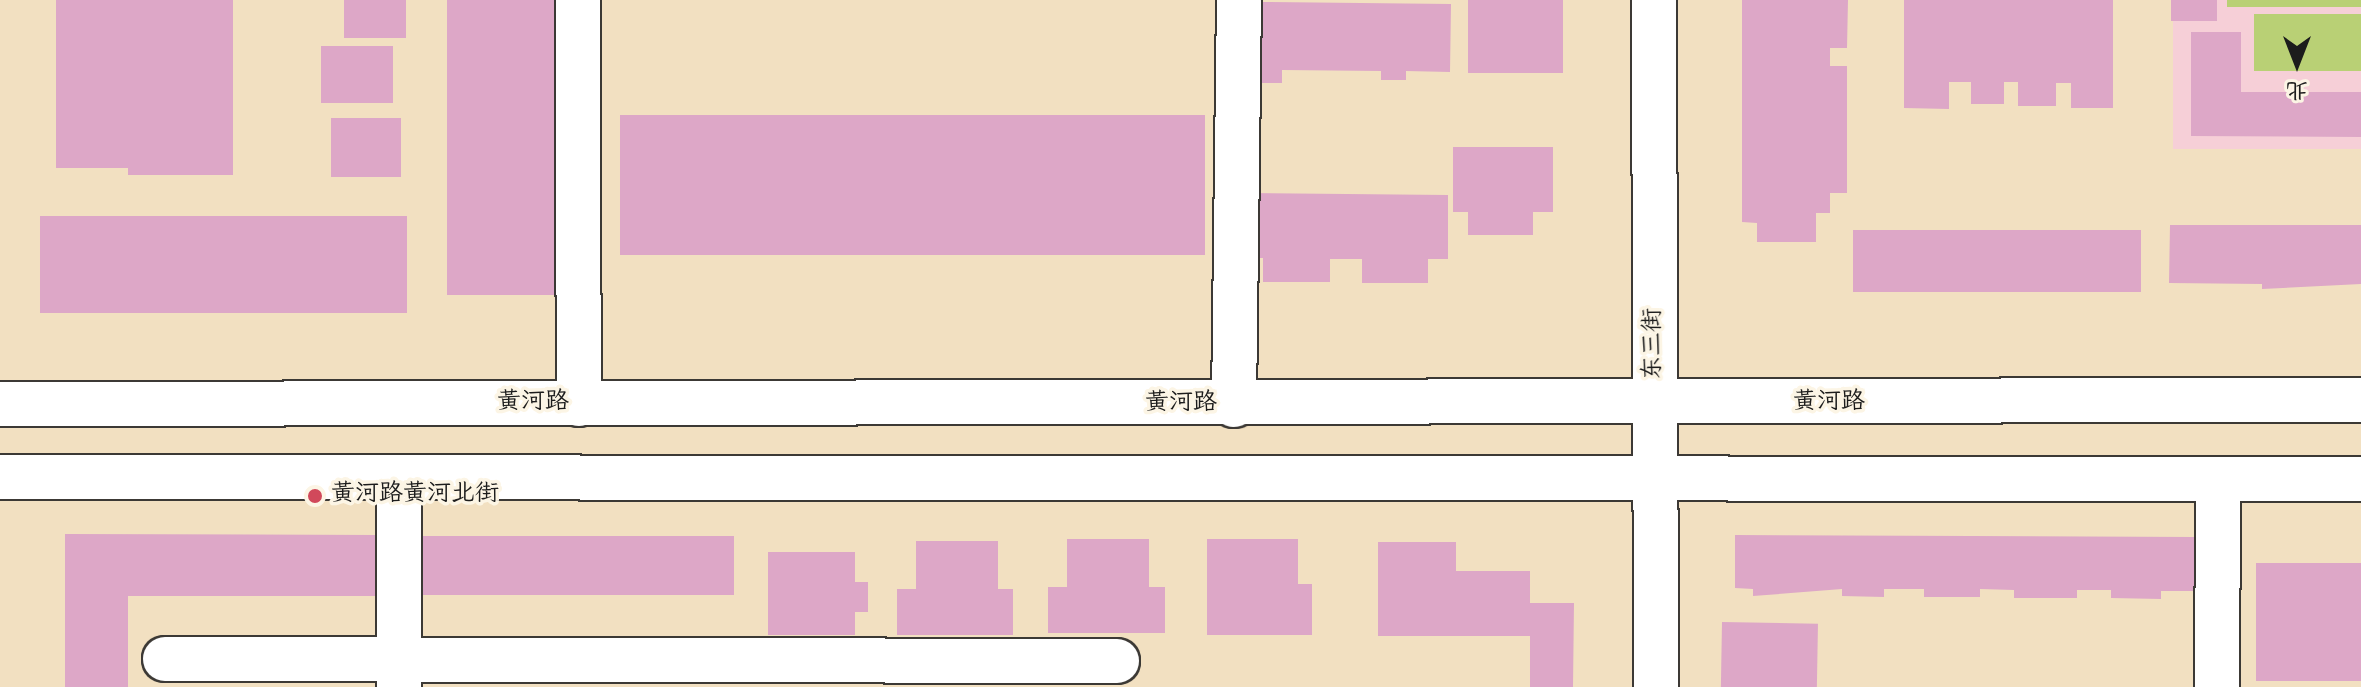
<!DOCTYPE html>
<html>
<head>
<meta charset="utf-8">
<style>
  body { margin:0 }
  #map { position:relative; width:2361px; height:687px; overflow:hidden; background:#f2e0c1; font-family:"Gochi Hand","LXGW WenKai TC",sans-serif }
  div>[style] { position:absolute }
  .built>* { inset:0; background:#f6cfd7; transform-origin:0 0 }
  .green>* { inset:0; background:#b9d075; transform-origin:0 0 }
  .building>* { inset:0; background:#dda7c7; transform-origin:0 0 }
  .roads { filter:drop-shadow(2px 0 #3c3935) drop-shadow(-2px 0 #3c3935) drop-shadow(0 2px #3c3935) drop-shadow(0 -2px #3c3935) }
  .minor>* { height:44px; margin:-22px; padding:0 22px; transform-origin:22px; border-radius:22px; background:#fff }
  .major>* { height:44px; margin:-22px; padding:0 22px; transform-origin:22px; border-radius:22px; background:#fff }
  .dots>* { width:22px; height:22px; translate:-50% -50%; box-sizing:border-box; border:4px solid #fcf5e5; border-radius:50% }
  span { translate:-50% -50%; white-space:nowrap; text-align:center; line-height:1.15; -webkit-text-stroke:7px #fcf5e5; paint-order:stroke }
  .street-label { font-size:24px; color:#1c1c1c }
  .poi-label { font-size:24px; color:#1c1c1c }
  .left { translate:0 -50%; text-align:left }
  .north { position:absolute; left:2257px; top:24px; width:80px; height:80px; -webkit-text-stroke:6px #fcf5e5; paint-order:stroke; rotate:180deg; font-size:22px; font-weight:700; line-height:32px; text-align:center; color:#1c1c1c }
  .north::after { content:''; display:block; margin:auto; width:28px; height:36px; background:#1c1c1c; clip-path:polygon(50% 0,100% 100%,50% 72%,0 100%) }
</style>
</head>
<body>
<div id="map">
  <div class="built">
    <div style="left:2173px;top:0;width:188px;height:149px"></div>
  </div>
  <div class="green">
    <div style="left:2227px;top:0;width:134px;height:7px"></div>
    <div style="left:2254px;top:14px;width:107px;height:57px"></div>
  </div>
  <div class="building">
    <div style="clip-path:polygon(56px 0,233px 0,233px 175px,128px 175px,128px 168px,56px 168px)"></div>
    <div style="left:344px;top:0;width:62px;height:38px"></div>
    <div style="left:447px;top:0;width:109px;height:295px"></div>
    <div style="left:1468px;top:0;width:95px;height:73px"></div>
    <div style="clip-path:polygon(1742px 0,1848px 0,1847px 48px,1830px 48px,1830px 66px,1847px 66px,1847px 193px,1830px 193px,1830px 213px,1816px 213px,1816px 242px,1757px 242px,1757px 223px,1742px 222px)"></div>
    <div style="clip-path:polygon(1904px 0,2113px 0,2113px 108px,2071px 108px,2071px 83px,2056px 83px,2056px 106px,2018px 106px,2018px 82px,2004px 82px,2004px 104px,1971px 104px,1971px 82px,1949px 82px,1949px 109px,1904px 108px)"></div>
    <div style="left:2171px;top:0;width:46px;height:21px"></div>
    <div style="clip-path:polygon(1262px 2px,1451px 4px,1450px 72px,1406px 71px,1406px 80px,1381px 80px,1381px 71px,1282px 70px,1282px 83px,1261px 83px)"></div>
    <div style="clip-path:polygon(2191px 32px,2241px 32px,2241px 92px,2361px 92px,2361px 137px,2191px 136px)"></div>
    <div style="left:321px;top:46px;width:72px;height:57px"></div>
    <div style="left:620px;top:115px;width:585px;height:140px"></div>
    <div style="left:331px;top:118px;width:70px;height:59px"></div>
    <div style="clip-path:polygon(1453px 147px,1553px 147px,1553px 212px,1533px 212px,1533px 235px,1468px 235px,1468px 212px,1453px 212px)"></div>
    <div style="clip-path:polygon(1247px 193px,1448px 195px,1448px 259px,1428px 259px,1428px 283px,1362px 283px,1362px 259px,1330px 259px,1330px 282px,1263px 282px,1263px 258px,1247px 258px)"></div>
    <div style="left:40px;top:216px;width:367px;height:97px"></div>
    <div style="clip-path:polygon(2170px 225px,2361px 225px,2361px 284px,2262px 289px,2262px 284px,2169px 283px)"></div>
    <div style="left:1853px;top:230px;width:288px;height:62px"></div>
    <div style="clip-path:polygon(65px 534px,376px 535px,375px 596px,128px 596px,128px 687px,65px 687px)"></div>
    <div style="clip-path:polygon(1735px 535px,2195px 537px,2195px 591px,2161px 591px,2161px 599px,2111px 598px,2111px 590px,2077px 590px,2077px 598px,2014px 598px,2014px 590px,1980px 589px,1980px 597px,1924px 597px,1924px 589px,1884px 589px,1884px 597px,1842px 596px,1842px 589px,1753px 596px,1753px 589px,1735px 588px)"></div>
    <div style="left:413px;top:536px;width:321px;height:59px"></div>
    <div style="clip-path:polygon(1067px 539px,1149px 539px,1149px 587px,1165px 587px,1165px 633px,1048px 633px,1048px 587px,1067px 587px)"></div>
    <div style="clip-path:polygon(1207px 539px,1298px 539px,1298px 584px,1312px 584px,1312px 635px,1207px 635px)"></div>
    <div style="clip-path:polygon(916px 541px,998px 541px,998px 589px,1013px 589px,1013px 635px,897px 635px,897px 589px,916px 589px)"></div>
    <div style="clip-path:polygon(1378px 542px,1456px 542px,1456px 571px,1530px 571px,1530px 603px,1574px 603px,1573px 687px,1530px 687px,1530px 636px,1378px 636px)"></div>
    <div style="clip-path:polygon(768px 552px,855px 552px,855px 582px,868px 582px,868px 612px,855px 612px,855px 635px,768px 635px)"></div>
    <div style="left:2256px;top:563px;width:105px;height:118px"></div>
    <div style="left:1722px;top:622px;width:96px;height:65px;rotate:1deg"></div>
  </div>
  <div class="roads">
    <div class="minor">
      <div style="left:578px;top:0;width:404px;rotate:89.9deg"></div>
      <div style="left:1654px;top:0;width:687px;rotate:89.83deg"></div>
      <div style="left:1234px;top:405px;width:405px;rotate:-89.3deg"></div>
      <div style="left:399px;top:477px;width:210px;rotate:90deg"></div>
      <div style="left:165px;top:659px;width:952px;rotate:0.12deg"></div>
      <div style="left:2217px;top:687px;width:208px;rotate:-89.7deg"></div>
    </div>
    <div class="major">
      <div style="left:0;top:404px;width:2361px;rotate:-0.1deg"></div>
      <div style="left:0;top:477px;width:2361px;rotate:0.05deg"></div>
    </div>
  </div>
  <div class="dots">
    <div style="left:315px;top:496px;background:#d1495b"></div>
  </div>
  <div class="street-label">
    <span style="left:1655px;top:344px;rotate:-90deg">东三街</span>
    <span style="left:533px;top:404px">黄河路</span>
    <span style="left:1829px;top:404px">黄河路</span>
    <span style="left:1181px;top:405px">黄河路</span>
  </div>
  <div class="poi-label">
    <span class="left" style="left:331px;top:496px">黄河路黄河北街</span>
  </div>
  <div class="north">北</div>
</div>
</body>
</html>
